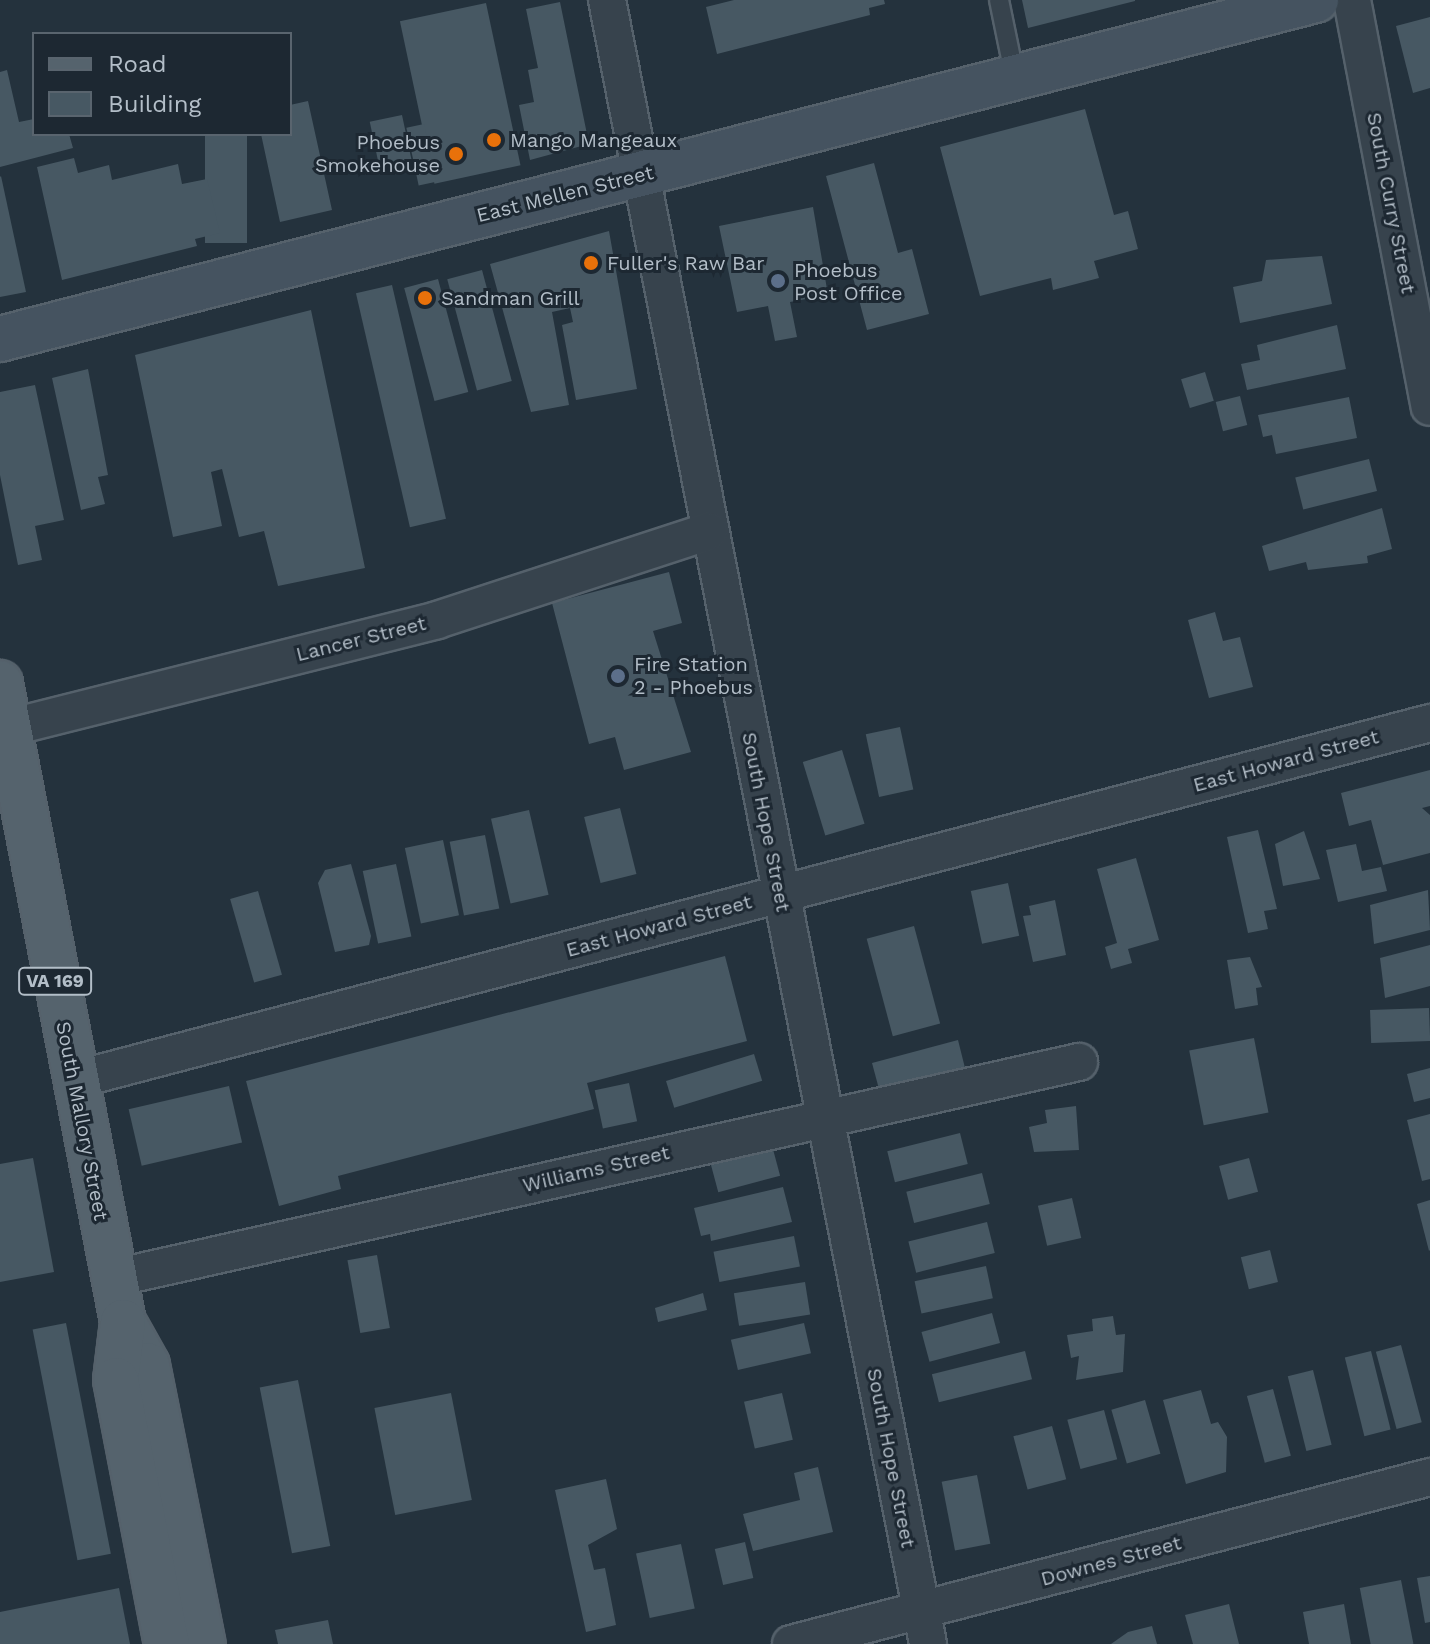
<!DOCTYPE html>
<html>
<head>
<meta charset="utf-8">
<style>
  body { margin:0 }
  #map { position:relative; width:1430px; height:1644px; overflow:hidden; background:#24323d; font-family:"Work Sans",sans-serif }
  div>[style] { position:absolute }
  .building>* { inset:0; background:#475863; transform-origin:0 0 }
  .roads { filter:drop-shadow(2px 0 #55616b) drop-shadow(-2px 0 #55616b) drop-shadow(0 2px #55616b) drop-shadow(0 -2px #55616b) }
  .service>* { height:18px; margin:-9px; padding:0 9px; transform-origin:9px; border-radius:9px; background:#37434d }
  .minor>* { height:36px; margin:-18px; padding:0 18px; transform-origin:18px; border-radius:18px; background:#37434d }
  .secondary>* { height:44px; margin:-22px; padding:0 22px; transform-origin:22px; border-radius:22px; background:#455360 }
  .primary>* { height:44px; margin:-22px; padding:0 22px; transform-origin:22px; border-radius:22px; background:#55636d }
  .dots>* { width:22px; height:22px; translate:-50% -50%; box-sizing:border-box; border:4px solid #1d2832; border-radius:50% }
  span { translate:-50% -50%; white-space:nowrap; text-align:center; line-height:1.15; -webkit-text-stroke:6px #1d2832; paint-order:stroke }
  .shield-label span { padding:2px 6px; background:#1d2832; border:2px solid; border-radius:6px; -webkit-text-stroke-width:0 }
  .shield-label { font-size:18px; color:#b3bec8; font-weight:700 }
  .poi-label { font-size:20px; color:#b3bec8 }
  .left { translate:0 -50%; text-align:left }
  .right { translate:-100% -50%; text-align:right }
  .street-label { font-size:20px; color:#b3bec8 }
  .legend { position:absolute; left:32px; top:32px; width:260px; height:104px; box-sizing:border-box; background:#1d2832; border:2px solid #59646e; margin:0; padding:10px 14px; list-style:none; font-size:24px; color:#b3bec8 }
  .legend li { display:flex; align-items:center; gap:16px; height:40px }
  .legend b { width:40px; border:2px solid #59646e }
</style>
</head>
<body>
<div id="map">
  <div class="building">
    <div style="clip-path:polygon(734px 0,884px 0,885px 4px,869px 8px,870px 15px,717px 54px,706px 7px)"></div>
    <div style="clip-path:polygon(1022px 0,1135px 0,1135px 1px,1028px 28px)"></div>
    <div style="clip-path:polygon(560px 2px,589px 144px,530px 160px,519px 105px,534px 102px,528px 70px,538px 68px,526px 9px)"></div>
    <div style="left:486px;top:3px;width:166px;height:88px;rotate:78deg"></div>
    <div style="clip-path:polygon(1430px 17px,1430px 88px,1413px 93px,1396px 26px)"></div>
    <div style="clip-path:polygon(7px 70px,19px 122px,34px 119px,34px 134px,69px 134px,73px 148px,0 167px,0 72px)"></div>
    <div style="clip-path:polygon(308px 101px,332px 210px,280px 222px,261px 134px,290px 134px,290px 105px)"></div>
    <div style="clip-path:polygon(1085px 109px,1114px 215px,1128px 211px,1138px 249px,1094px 261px,1099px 278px,1053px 290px,1051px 278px,980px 296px,940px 147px)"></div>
    <div style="left:402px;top:115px;width:49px;height:33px;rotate:78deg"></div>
    <div style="left:424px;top:124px;width:59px;height:18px;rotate:78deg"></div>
    <div style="left:205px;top:134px;width:42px;height:109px"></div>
    <div style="clip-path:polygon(74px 158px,78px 173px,109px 165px,112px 180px,178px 164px,182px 184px,207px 179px,220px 233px,195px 239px,197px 246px,62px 280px,37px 167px)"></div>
    <div style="clip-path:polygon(874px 163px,898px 253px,912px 249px,929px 314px,867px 330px,826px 176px)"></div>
    <div style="clip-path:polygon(1px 176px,26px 292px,0 297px,0 177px)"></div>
    <div style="clip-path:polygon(813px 207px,828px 295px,790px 302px,797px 337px,775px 341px,768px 306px,737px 312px,719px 226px)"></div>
    <div style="clip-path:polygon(609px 231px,637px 389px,576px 400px,562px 325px,573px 322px,570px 308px,552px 312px,569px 405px,531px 412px,490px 264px)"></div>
    <div style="clip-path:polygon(1322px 256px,1332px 304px,1240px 323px,1233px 287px,1262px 281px,1266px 260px)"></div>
    <div style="left:482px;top:270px;width:115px;height:36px;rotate:75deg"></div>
    <div style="left:438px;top:279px;width:117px;height:35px;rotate:75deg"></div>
    <div style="left:392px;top:285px;width:240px;height:37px;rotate:77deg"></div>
    <div style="clip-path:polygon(311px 310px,365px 568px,278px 586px,264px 531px,239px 537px,222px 469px,211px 472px,222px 526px,173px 537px,135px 355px)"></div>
    <div style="clip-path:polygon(1337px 325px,1346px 369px,1247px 390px,1241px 364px,1260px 360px,1257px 345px)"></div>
    <div style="clip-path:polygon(88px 369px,108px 475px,98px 477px,105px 504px,81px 510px,52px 378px)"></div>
    <div style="left:1205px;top:372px;width:30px;height:25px;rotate:73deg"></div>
    <div style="clip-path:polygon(35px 385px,64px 520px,35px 526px,42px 560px,18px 565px,0 475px,0 392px)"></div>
    <div style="left:1240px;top:396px;width:30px;height:25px;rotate:76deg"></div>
    <div style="clip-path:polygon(1349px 397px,1357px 438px,1276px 454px,1272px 435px,1263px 437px,1258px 415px)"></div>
    <div style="left:1369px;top:459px;width:33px;height:76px;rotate:76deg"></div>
    <div style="clip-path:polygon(1382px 508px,1392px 549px,1367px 556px,1368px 563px,1308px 570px,1306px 562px,1269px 571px,1262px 546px)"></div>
    <div style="clip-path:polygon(669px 572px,682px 623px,653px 631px,691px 752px,624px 770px,615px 737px,589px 744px,552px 603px)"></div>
    <div style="clip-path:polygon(1215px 612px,1223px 641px,1240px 637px,1253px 687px,1209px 698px,1188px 620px)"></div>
    <div style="left:900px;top:727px;width:64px;height:35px;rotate:78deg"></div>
    <div style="left:842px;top:750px;width:77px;height:41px;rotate:73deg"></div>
    <div style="clip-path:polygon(1430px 770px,1430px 806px,1422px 808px,1430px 815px,1430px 853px,1383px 865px,1371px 820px,1349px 826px,1341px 793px)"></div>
    <div style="left:620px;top:808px;width:68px;height:37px;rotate:76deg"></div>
    <div style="left:529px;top:810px;width:87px;height:39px;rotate:77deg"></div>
    <div style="clip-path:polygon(1258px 830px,1277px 909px,1264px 911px,1268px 929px,1248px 933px,1227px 837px)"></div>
    <div style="clip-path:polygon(1304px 831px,1320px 879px,1283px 886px,1275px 844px)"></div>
    <div style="left:485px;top:835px;width:75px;height:36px;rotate:79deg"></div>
    <div style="left:443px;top:840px;width:77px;height:39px;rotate:78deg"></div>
    <div style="clip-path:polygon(1356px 844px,1362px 871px,1381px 867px,1387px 891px,1338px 902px,1326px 850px)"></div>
    <div style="clip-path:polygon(1136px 858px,1159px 940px,1128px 949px,1132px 963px,1111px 969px,1105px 947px,1117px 943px,1097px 869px)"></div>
    <div style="clip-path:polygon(351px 864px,371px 936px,369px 945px,335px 952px,318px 883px,325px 870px)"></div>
    <div style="left:396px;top:864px;width:74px;height:34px;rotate:78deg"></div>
    <div style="left:1008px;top:883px;width:54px;height:38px;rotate:78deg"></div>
    <div style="clip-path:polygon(1428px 890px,1430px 930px,1374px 944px,1370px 905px)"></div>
    <div style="left:258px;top:891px;width:87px;height:29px;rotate:74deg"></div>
    <div style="clip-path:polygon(1055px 900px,1066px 955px,1033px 962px,1023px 916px,1031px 915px,1029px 906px)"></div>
    <div style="left:914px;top:926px;width:101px;height:49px;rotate:75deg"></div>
    <div style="clip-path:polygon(1430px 945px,1430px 986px,1385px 998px,1380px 958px)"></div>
    <div style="clip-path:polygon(725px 956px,747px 1041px,587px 1083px,594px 1109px,338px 1176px,341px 1189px,279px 1206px,246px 1081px)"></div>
    <div style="clip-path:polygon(1250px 957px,1262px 987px,1256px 988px,1258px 1005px,1235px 1009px,1227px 960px)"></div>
    <div style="left:1429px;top:1008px;width:33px;height:59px;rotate:88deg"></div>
    <div style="left:1254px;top:1038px;width:76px;height:66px;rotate:79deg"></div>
    <div style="clip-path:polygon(958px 1040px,966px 1072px,883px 1104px,872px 1063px)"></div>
    <div style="left:754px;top:1054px;width:28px;height:92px;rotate:73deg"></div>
    <div style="clip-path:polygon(1430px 1068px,1430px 1098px,1414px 1102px,1407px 1074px)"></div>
    <div style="left:629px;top:1083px;width:39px;height:35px;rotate:78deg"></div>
    <div style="left:229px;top:1086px;width:58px;height:103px;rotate:77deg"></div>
    <div style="clip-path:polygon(1076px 1106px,1079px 1150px,1034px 1152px,1029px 1127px,1047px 1123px,1045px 1110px)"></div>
    <div style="clip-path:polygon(1430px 1114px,1430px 1179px,1422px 1181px,1407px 1120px)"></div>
    <div style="left:960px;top:1133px;width:32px;height:75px;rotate:76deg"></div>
    <div style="left:770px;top:1138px;width:39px;height:64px;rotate:75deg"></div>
    <div style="clip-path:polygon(33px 1158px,54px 1272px,0 1282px,0 1164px)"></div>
    <div style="left:1249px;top:1158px;width:35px;height:31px;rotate:75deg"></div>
    <div style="left:982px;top:1173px;width:32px;height:78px;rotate:76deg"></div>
    <div style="clip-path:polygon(783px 1187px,792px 1222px,711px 1241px,710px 1234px,701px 1236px,694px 1208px)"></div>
    <div style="left:1072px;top:1198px;width:41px;height:35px;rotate:77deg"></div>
    <div style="clip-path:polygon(1430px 1200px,1430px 1250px,1429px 1251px,1417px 1204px)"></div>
    <div style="left:987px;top:1222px;width:32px;height:81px;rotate:76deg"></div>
    <div style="left:794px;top:1236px;width:31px;height:82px;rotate:79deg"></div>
    <div style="left:1270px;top:1250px;width:33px;height:30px;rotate:76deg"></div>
    <div style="left:377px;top:1255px;width:74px;height:30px;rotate:80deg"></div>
    <div style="left:986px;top:1266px;width:33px;height:73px;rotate:78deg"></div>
    <div style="left:805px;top:1282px;width:33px;height:72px;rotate:81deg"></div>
    <div style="clip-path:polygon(703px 1293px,707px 1310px,658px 1322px,655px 1308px)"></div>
    <div style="left:992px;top:1313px;width:31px;height:73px;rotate:75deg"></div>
    <div style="clip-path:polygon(1113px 1316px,1116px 1335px,1125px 1334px,1123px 1372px,1076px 1380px,1079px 1356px,1071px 1358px,1067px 1335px,1093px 1331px,1092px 1319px)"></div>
    <div style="left:66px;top:1323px;width:235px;height:34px;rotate:79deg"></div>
    <div style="left:804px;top:1323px;width:31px;height:75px;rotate:77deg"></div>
    <div style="left:1401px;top:1345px;width:80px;height:26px;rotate:75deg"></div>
    <div style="left:1025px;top:1351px;width:29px;height:96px;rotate:76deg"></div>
    <div style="left:1371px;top:1351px;width:81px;height:27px;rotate:76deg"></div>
    <div style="left:1313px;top:1370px;width:77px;height:26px;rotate:76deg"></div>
    <div style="left:298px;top:1380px;width:169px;height:39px;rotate:79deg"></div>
    <div style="left:1273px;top:1389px;width:69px;height:27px;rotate:75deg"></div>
    <div style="clip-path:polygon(1201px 1390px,1211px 1424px,1218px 1422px,1227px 1437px,1226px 1472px,1186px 1484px,1163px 1400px)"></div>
    <div style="left:451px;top:1393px;width:109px;height:78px;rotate:79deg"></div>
    <div style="left:782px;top:1393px;width:48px;height:39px;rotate:77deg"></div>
    <div style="left:1145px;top:1400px;width:56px;height:35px;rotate:74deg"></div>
    <div style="left:1104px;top:1410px;width:51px;height:38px;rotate:75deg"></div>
    <div style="left:1052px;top:1426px;width:55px;height:40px;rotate:75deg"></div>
    <div style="clip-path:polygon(818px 1467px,833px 1532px,753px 1551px,743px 1514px,800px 1500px,794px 1473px)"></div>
    <div style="left:977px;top:1475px;width:70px;height:36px;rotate:79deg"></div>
    <div style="clip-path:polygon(606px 1479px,617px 1529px,588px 1545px,594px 1570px,605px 1568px,616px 1625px,586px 1632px,555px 1490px)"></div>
    <div style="left:745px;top:1542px;width:37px;height:31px;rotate:77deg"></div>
    <div style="left:681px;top:1544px;width:66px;height:46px;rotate:78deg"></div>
    <div style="clip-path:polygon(1430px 1576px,1430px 1622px,1425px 1623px,1417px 1578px)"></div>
    <div style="left:1401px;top:1580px;width:65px;height:42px;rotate:79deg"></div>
    <div style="clip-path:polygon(119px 1588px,130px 1644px,0 1644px,0 1612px)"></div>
    <div style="clip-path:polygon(1229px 1604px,1239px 1644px,1193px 1644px,1185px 1615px)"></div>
    <div style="clip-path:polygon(1344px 1604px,1351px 1644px,1309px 1644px,1303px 1612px)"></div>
    <div style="clip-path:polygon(328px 1620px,333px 1644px,278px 1644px,275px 1630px)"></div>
    <div style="clip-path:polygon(1152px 1626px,1157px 1644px,1111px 1644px,1128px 1632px)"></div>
  </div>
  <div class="roads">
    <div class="service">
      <div style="left:999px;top:0;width:80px;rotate:78.4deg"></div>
    </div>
    <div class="minor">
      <div style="left:607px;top:0;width:1675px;rotate:78.95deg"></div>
      <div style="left:1352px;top:0;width:414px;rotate:79.2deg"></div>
      <div style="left:8px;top:728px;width:442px;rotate:-14.1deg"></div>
      <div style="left:437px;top:620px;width:286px;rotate:-18.1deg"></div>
      <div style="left:74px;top:1080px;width:1402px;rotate:-14.75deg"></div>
      <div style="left:114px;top:1278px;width:989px;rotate:-12.62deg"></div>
      <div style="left:791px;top:1644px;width:660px;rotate:-14.65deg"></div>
    </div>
    <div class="secondary">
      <div style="left:0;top:339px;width:1359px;rotate:-14.45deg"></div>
    </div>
    <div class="primary">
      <div style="left:0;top:683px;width:651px;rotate:79.1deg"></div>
      <div style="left:123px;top:1322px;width:49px;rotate:60.8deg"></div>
      <div style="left:147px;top:1365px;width:285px;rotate:78.7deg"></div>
      <div style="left:123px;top:1322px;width:58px;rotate:96.9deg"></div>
      <div style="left:116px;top:1380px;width:269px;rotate:79.1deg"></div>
    </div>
  </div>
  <div class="dots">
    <div style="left:494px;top:140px;background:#e8710a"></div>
    <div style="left:456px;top:154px;background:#e8710a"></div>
    <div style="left:591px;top:263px;background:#e8710a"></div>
    <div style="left:778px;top:281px;background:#5c6f8a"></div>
    <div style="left:425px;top:298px;background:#e8710a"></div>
    <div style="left:618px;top:676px;background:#5c6f8a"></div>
  </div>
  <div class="shield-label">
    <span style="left:55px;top:981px">VA 169</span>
  </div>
  <div class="poi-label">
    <span class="left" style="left:510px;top:140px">Mango Mangeaux</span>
    <span class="right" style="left:440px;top:154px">Phoebus<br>Smokehouse</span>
    <span class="left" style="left:607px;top:263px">Fuller's Raw Bar</span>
    <span class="left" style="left:794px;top:282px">Phoebus<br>Post Office</span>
    <span class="left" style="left:441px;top:298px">Sandman Grill</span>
    <span class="left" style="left:634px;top:676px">Fire Station<br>2 - Phoebus</span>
  </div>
  <div class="street-label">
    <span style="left:565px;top:194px;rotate:-14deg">East Mellen Street</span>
    <span style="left:1391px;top:203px;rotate:79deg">South Curry Street</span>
    <span style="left:361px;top:639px;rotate:-14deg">Lancer Street</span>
    <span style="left:1286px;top:761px;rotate:-15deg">East Howard Street</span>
    <span style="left:766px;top:822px;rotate:79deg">South Hope Street</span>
    <span style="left:659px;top:926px;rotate:-15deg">East Howard Street</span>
    <span style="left:82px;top:1121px;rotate:79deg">South Mallory Street</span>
    <span style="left:596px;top:1169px;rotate:-13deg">Williams Street</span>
    <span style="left:891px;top:1458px;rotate:79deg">South Hope Street</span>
    <span style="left:1111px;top:1561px;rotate:-15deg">Downes Street</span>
  </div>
  <ul class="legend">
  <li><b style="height:10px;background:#55636d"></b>Road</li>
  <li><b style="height:22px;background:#475863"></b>Building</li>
  </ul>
</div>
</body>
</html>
